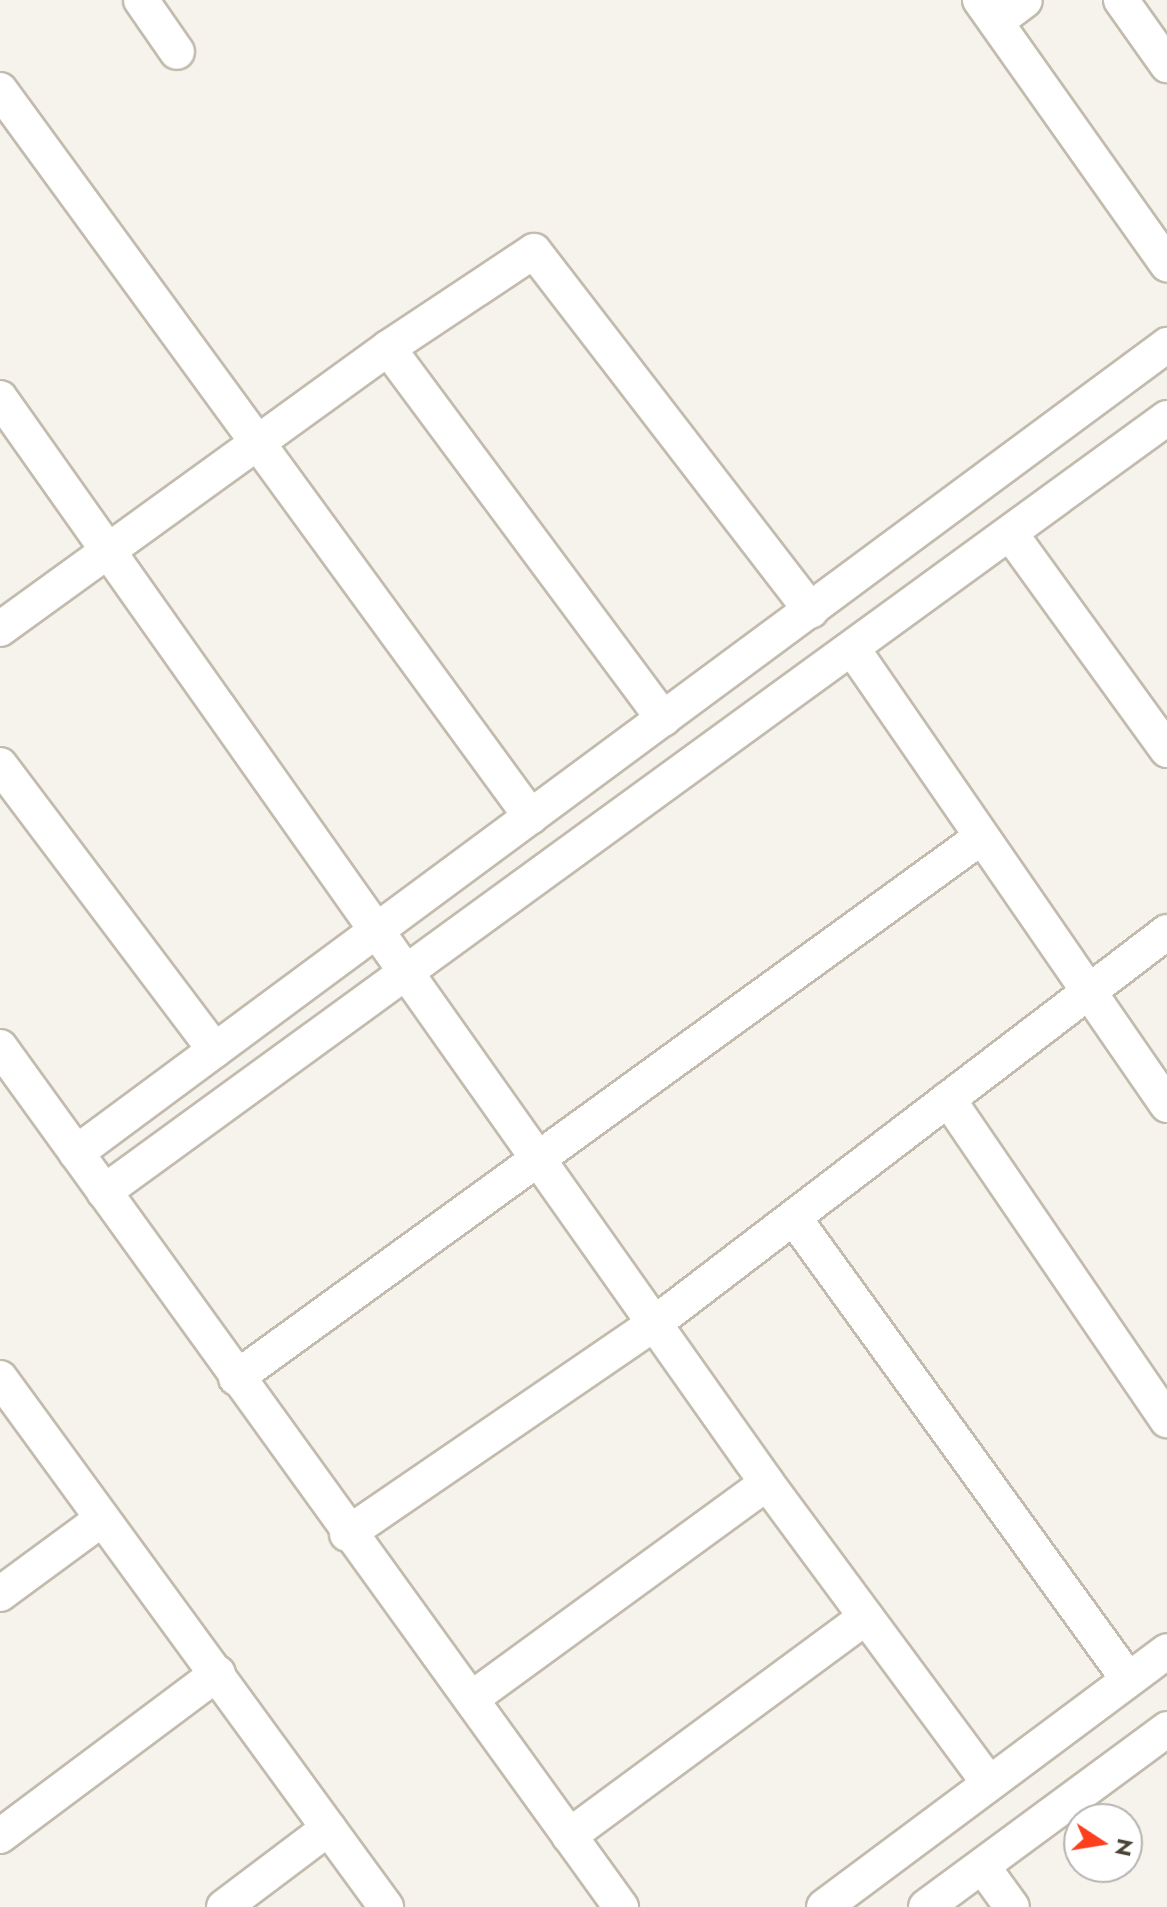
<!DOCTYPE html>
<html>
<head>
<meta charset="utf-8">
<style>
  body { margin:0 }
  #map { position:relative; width:1167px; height:1907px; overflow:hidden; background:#f6f3ec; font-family:Jost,sans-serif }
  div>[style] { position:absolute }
  .roads { filter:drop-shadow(2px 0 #c2bbae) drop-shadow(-2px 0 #c2bbae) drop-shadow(0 2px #c2bbae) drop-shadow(0 -2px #c2bbae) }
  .street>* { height:34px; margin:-17px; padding:0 17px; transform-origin:17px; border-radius:17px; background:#fff }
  span { translate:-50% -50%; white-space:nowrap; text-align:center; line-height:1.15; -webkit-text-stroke:6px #fff; paint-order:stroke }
  .north { position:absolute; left:1063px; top:1803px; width:80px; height:80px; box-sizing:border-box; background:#fff; border:2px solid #b7b4b0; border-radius:50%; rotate:102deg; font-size:22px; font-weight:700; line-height:32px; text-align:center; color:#4b4439 }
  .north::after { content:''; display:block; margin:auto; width:28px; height:36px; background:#fc3f1d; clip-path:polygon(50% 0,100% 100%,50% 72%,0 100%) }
</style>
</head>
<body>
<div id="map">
  <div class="roads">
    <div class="street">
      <div style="left:141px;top:0;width:63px;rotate:55.3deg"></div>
      <div style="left:980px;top:0;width:324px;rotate:54.7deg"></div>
      <div style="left:1121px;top:0;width:80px;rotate:54.7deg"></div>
      <div style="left:996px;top:22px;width:36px;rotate:-37deg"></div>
      <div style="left:0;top:90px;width:900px;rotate:53.86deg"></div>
      <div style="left:388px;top:348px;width:175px;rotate:-33.6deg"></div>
      <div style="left:534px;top:251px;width:454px;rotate:52.4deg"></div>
      <div style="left:0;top:398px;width:1329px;rotate:54.74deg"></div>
      <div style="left:767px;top:1483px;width:370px;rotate:53.5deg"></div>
      <div style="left:1010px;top:533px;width:268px;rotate:54.1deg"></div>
      <div style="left:0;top:629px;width:479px;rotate:-35.9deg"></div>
      <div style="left:388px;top:348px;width:462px;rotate:53.4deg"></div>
      <div style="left:852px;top:648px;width:555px;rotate:55.42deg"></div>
      <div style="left:0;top:765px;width:357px;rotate:53deg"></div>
      <div style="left:0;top:1047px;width:1061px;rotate:54.17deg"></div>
      <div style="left:948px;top:1099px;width:389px;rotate:55.7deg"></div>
      <div style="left:76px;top:1153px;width:1358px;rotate:-36.52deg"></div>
      <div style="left:104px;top:1192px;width:1315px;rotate:-36.06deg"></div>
      <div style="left:794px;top:1218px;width:569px;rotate:54.08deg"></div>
      <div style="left:0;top:1378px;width:655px;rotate:53.88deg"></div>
      <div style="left:236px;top:1378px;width:919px;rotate:-35.97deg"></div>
      <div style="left:347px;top:1534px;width:378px;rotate:-34.4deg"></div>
      <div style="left:659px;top:1320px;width:639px;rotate:-37.37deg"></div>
      <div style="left:0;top:1594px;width:127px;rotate:-36.3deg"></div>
      <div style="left:471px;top:1699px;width:366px;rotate:-36.1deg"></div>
      <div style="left:0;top:1836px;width:272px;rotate:-36.8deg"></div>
      <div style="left:569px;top:1836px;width:369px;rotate:-36.4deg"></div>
      <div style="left:983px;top:1867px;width:49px;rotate:54.1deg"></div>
      <div style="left:224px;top:1907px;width:131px;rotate:-37deg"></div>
      <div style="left:824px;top:1907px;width:428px;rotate:-36.7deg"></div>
      <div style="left:926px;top:1907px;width:300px;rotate:-36.4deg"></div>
    </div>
  </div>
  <div class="north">N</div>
</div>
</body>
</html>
